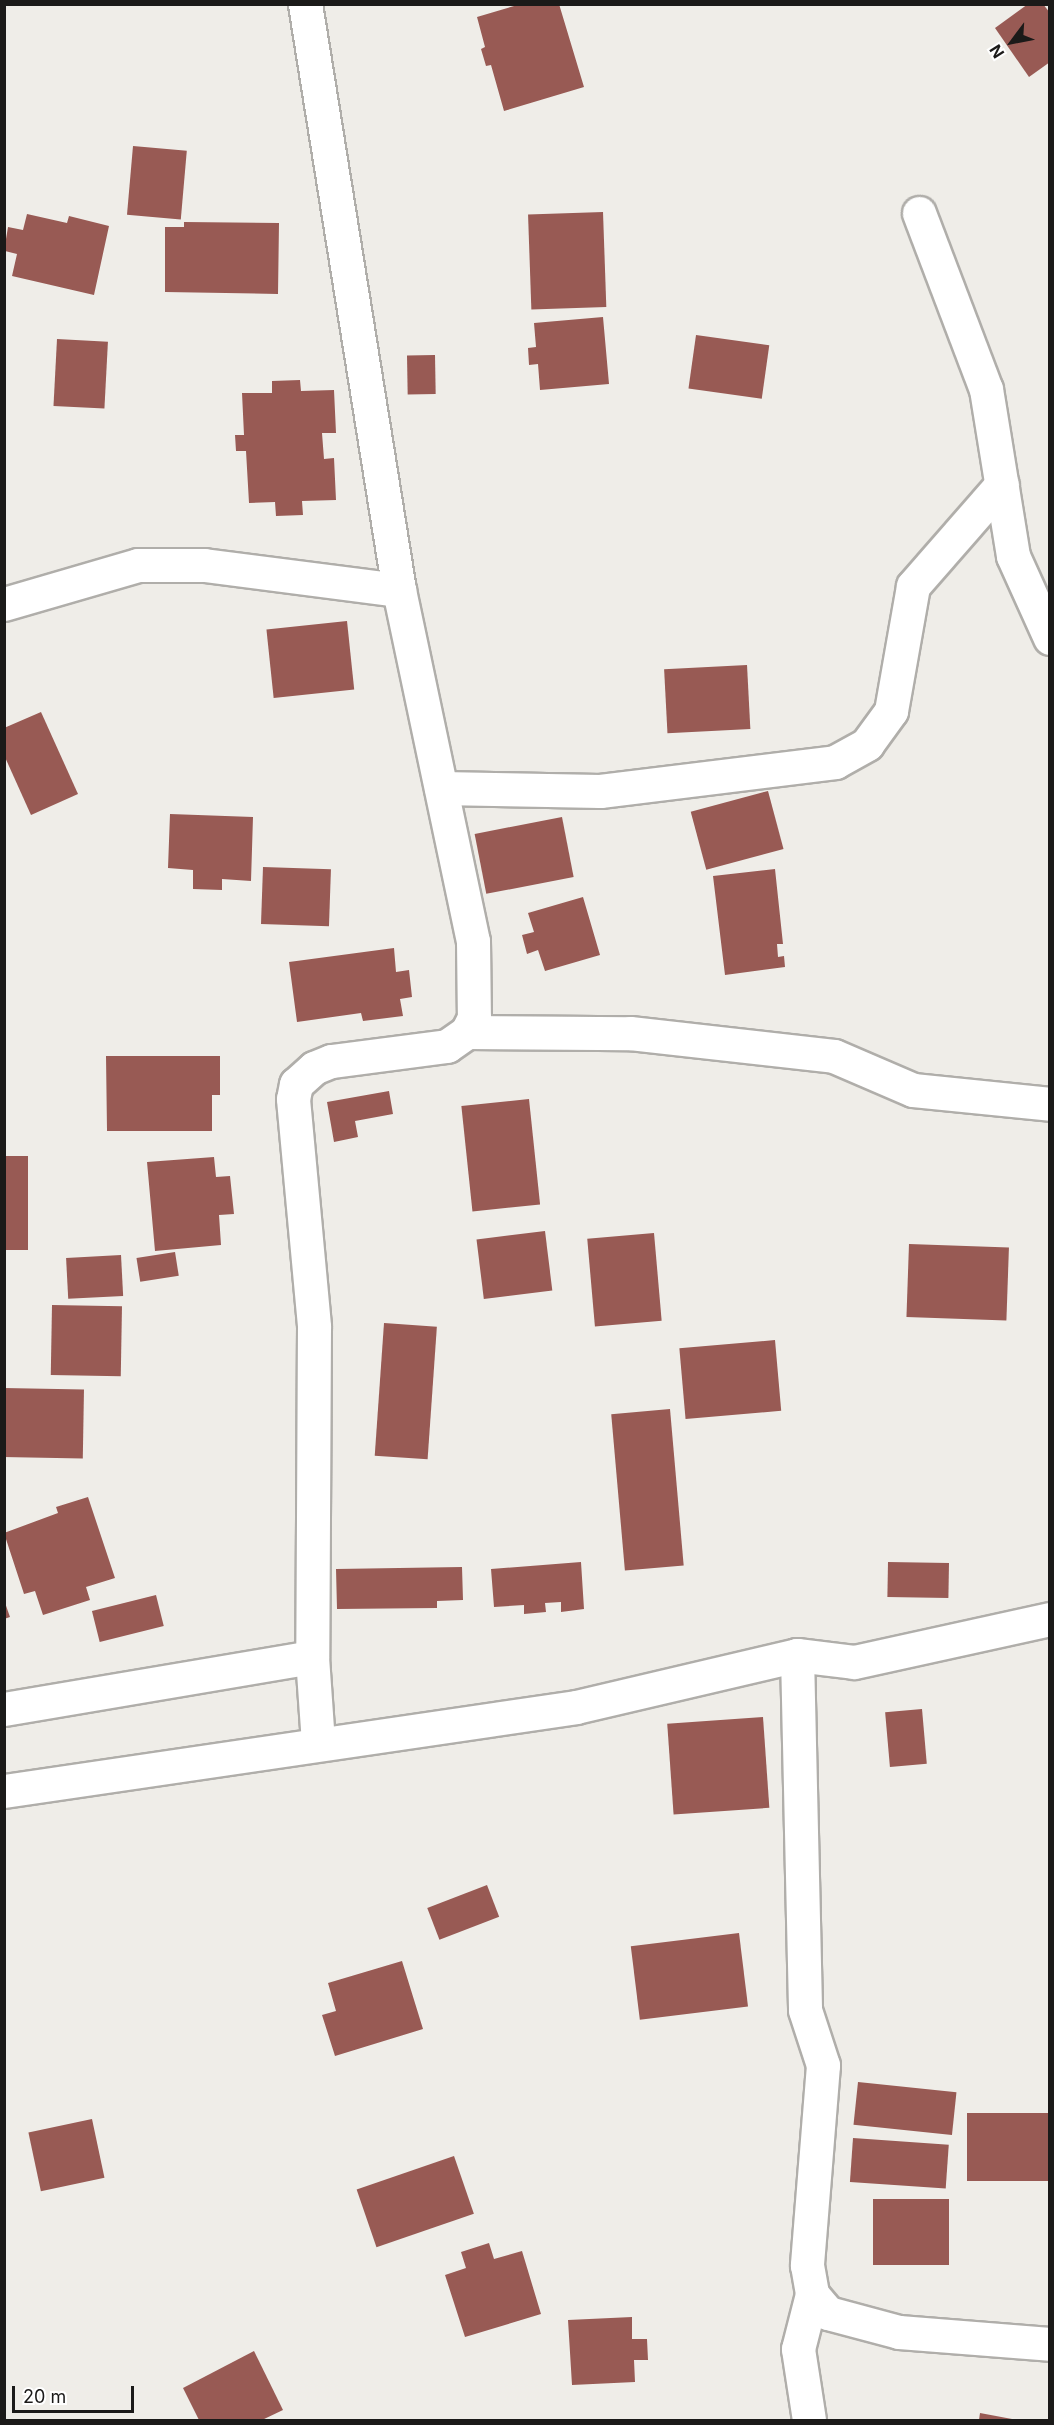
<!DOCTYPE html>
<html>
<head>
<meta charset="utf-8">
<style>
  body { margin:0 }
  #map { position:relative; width:1054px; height:2425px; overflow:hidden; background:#efede8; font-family:Inter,sans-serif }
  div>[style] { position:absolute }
  .building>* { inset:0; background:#985a54; transform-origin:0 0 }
  .roads { filter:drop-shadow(2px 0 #b0aeaa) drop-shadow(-2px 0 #b0aeaa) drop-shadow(0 2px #b0aeaa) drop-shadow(0 -2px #b0aeaa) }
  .minor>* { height:33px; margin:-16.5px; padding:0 16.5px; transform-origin:16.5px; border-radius:16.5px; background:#fff }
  span { translate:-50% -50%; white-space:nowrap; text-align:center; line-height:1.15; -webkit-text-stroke:5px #fff; paint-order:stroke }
  .frame { position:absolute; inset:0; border:6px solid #1b1a19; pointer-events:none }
  .north { position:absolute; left:982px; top:12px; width:60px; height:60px; -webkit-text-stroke:4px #fff; paint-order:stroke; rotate:238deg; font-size:16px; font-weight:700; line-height:24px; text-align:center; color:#1b1a19 }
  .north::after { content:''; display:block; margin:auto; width:21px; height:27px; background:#1b1a19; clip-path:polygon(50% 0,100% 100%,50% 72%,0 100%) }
  .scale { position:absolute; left:12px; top:2386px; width:122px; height:27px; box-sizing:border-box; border:3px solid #1b1a19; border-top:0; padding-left:8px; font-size:18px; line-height:21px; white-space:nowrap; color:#1b1a19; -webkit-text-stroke:4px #fff; paint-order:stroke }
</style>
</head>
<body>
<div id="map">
  <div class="building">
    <div style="clip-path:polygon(521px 4px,559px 4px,584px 87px,504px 111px,491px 65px,486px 66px,481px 49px,485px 47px,477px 17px)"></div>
    <div style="clip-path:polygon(1028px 4px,1043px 4px,1050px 13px,1050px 62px,1029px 77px,995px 28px)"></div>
    <div style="left:133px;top:146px;width:54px;height:69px;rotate:5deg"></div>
    <div style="left:603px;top:212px;width:95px;height:75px;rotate:88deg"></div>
    <div style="clip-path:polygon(27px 214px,67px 223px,69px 216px,109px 226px,94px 295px,12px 276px,17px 254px,5px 251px,5px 245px,8px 227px,23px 230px)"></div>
    <div style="clip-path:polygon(184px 222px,279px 223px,278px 294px,165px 292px,165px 227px,184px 227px)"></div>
    <div style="clip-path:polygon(603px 317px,609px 384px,540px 390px,538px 364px,529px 365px,528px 348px,536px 347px,534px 323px)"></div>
    <div style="left:696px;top:335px;width:74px;height:54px;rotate:8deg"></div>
    <div style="left:57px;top:339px;width:51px;height:67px;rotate:3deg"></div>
    <div style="left:435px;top:355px;width:39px;height:28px;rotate:89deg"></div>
    <div style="clip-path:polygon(300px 380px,301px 391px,334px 390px,336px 433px,322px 433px,324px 459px,334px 458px,336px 500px,302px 501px,303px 515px,276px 516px,275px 502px,249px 503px,246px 451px,236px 451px,235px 435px,244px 435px,242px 393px,272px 393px,272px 381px)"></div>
    <div style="left:347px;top:621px;width:69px;height:81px;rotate:84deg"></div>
    <div style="left:747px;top:665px;width:64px;height:83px;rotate:87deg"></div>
    <div style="clip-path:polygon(41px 712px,78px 794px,31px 815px,4px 755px,4px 728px)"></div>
    <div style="left:768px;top:791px;width:60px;height:80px;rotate:75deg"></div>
    <div style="clip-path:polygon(170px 814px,253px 817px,251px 881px,222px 879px,222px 890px,193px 889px,193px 870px,168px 868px)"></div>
    <div style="left:562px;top:817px;width:61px;height:89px;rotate:79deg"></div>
    <div style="left:263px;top:867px;width:68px;height:57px;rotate:2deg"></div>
    <div style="clip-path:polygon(775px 869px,783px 944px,777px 944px,778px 957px,784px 956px,785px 967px,725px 975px,713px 876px)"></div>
    <div style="clip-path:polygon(583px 897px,600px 955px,545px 971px,538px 950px,527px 954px,522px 935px,534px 932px,528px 913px)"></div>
    <div style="clip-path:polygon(394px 948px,396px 972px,409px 970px,412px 997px,400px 999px,403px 1016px,363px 1021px,361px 1013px,297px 1022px,289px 962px)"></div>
    <div style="clip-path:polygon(106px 1056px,220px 1056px,220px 1095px,212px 1095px,212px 1131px,107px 1131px)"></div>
    <div style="clip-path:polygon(389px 1091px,393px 1114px,355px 1121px,358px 1137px,334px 1142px,327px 1102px)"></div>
    <div style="left:529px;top:1099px;width:106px;height:68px;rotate:84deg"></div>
    <div style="left:4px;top:1156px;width:24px;height:94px"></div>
    <div style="clip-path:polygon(214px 1157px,216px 1177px,230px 1176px,234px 1214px,219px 1215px,221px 1245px,155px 1251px,147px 1162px)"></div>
    <div style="left:545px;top:1231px;width:60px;height:69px;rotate:83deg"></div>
    <div style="left:654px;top:1233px;width:88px;height:67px;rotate:85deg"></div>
    <div style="left:909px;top:1244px;width:100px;height:73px;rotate:2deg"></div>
    <div style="left:175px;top:1252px;width:24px;height:39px;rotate:81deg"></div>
    <div style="left:121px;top:1255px;width:41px;height:55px;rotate:87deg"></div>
    <div style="left:52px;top:1305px;width:70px;height:70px;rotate:1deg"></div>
    <div style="left:384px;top:1323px;width:53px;height:133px;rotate:4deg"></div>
    <div style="left:775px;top:1340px;width:71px;height:96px;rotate:85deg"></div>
    <div style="left:4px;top:1388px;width:80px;height:69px;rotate:1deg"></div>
    <div style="left:670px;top:1409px;width:157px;height:59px;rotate:85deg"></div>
    <div style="clip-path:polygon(88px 1497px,115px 1578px,86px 1587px,90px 1600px,43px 1615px,35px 1591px,24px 1594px,4px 1533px,58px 1513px,56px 1507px)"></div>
    <div style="clip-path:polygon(581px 1562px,584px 1609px,561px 1612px,561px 1602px,545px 1603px,546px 1612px,524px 1614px,524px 1605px,494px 1607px,491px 1569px)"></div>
    <div style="left:888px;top:1562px;width:61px;height:35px;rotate:1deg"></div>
    <div style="clip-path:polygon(462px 1567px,463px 1600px,437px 1601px,437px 1608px,337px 1609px,336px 1569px)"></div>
    <div style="left:156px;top:1595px;width:32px;height:66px;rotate:76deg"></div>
    <div style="clip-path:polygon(4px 1600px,10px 1617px,4px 1619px)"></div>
    <div style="left:922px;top:1709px;width:55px;height:37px;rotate:85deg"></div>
    <div style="left:763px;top:1717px;width:91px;height:96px;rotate:86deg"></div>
    <div style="left:487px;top:1885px;width:34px;height:64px;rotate:69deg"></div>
    <div style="left:739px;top:1933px;width:74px;height:109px;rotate:83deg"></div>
    <div style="clip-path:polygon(402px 1961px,423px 2029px,335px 2056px,322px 2015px,336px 2011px,328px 1983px)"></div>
    <div style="left:858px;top:2082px;width:99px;height:43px;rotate:6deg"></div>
    <div style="left:967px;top:2113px;width:83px;height:68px"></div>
    <div style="left:92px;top:2119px;width:60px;height:65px;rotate:78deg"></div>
    <div style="left:853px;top:2138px;width:96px;height:44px;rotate:4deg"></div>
    <div style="left:454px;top:2156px;width:61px;height:103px;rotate:71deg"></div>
    <div style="left:873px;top:2199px;width:76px;height:66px"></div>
    <div style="clip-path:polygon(489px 2243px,494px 2259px,522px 2251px,541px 2314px,465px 2337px,445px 2275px,466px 2268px,461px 2252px)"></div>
    <div style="clip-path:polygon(632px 2317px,632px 2339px,647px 2339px,648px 2360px,634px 2360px,635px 2382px,572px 2385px,568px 2320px)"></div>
    <div style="clip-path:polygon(254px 2351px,283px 2410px,262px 2420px,199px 2420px,183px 2388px)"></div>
    <div style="clip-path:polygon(980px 2413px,1012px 2419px,1012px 2420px,979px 2420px)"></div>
  </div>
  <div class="roads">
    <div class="minor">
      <div style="left:305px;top:4px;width:593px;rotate:80.89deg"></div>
      <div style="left:399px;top:590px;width:359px;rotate:78.1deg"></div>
      <div style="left:473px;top:941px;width:77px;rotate:89.3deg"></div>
      <div style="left:474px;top:1018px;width:16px;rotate:117deg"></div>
      <div style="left:467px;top:1032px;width:24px;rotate:145deg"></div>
      <div style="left:447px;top:1046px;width:117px;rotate:172.6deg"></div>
      <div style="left:331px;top:1061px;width:18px;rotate:158deg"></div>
      <div style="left:314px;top:1068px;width:24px;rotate:138deg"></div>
      <div style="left:296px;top:1084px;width:15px;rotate:101deg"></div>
      <div style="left:293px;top:1099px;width:229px;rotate:84.7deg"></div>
      <div style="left:314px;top:1327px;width:330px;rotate:90.3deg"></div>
      <div style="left:312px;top:1657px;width:86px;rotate:86deg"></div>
      <div style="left:919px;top:213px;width:188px;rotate:69.2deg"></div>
      <div style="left:986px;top:389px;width:169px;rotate:80.8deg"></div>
      <div style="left:1013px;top:556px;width:90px;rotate:65.7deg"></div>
      <div style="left:4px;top:604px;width:140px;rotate:-16.2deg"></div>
      <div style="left:138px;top:565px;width:66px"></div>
      <div style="left:204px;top:565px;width:197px;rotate:7.3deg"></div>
      <div style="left:441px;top:788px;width:159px;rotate:1.1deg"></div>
      <div style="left:600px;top:791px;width:237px;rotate:-7deg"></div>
      <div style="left:835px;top:762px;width:37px;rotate:-29deg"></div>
      <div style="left:867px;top:744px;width:41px;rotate:-54deg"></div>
      <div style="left:891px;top:711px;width:127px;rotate:-80deg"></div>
      <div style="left:913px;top:586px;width:135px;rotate:-48.9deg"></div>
      <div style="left:467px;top:1032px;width:163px;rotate:0.4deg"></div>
      <div style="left:630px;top:1033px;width:205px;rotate:6.4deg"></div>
      <div style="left:834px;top:1056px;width:86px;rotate:23.3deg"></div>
      <div style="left:913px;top:1090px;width:138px;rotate:5.8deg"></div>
      <div style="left:797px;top:1655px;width:355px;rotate:88.7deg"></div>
      <div style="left:805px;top:2010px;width:58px;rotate:71.9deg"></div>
      <div style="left:823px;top:2065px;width:201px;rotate:94.6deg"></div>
      <div style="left:807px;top:2265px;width:29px;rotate:80deg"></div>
      <div style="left:812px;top:2294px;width:25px;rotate:50deg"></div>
      <div style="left:828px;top:2313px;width:73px;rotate:15deg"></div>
      <div style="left:899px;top:2332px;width:151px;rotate:4.5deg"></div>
      <div style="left:4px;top:1709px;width:312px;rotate:-9.6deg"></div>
      <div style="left:4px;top:1791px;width:578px;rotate:-8.35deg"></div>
      <div style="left:576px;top:1707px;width:227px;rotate:-13.2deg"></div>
      <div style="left:797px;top:1655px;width:57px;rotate:7deg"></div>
      <div style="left:854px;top:1662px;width:201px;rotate:-12.4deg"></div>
      <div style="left:809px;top:2420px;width:72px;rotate:-98.8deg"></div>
      <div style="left:798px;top:2349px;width:57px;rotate:-75.7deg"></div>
    </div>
  </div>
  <div class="frame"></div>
  <div class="north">N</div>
  <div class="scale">20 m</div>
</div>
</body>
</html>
